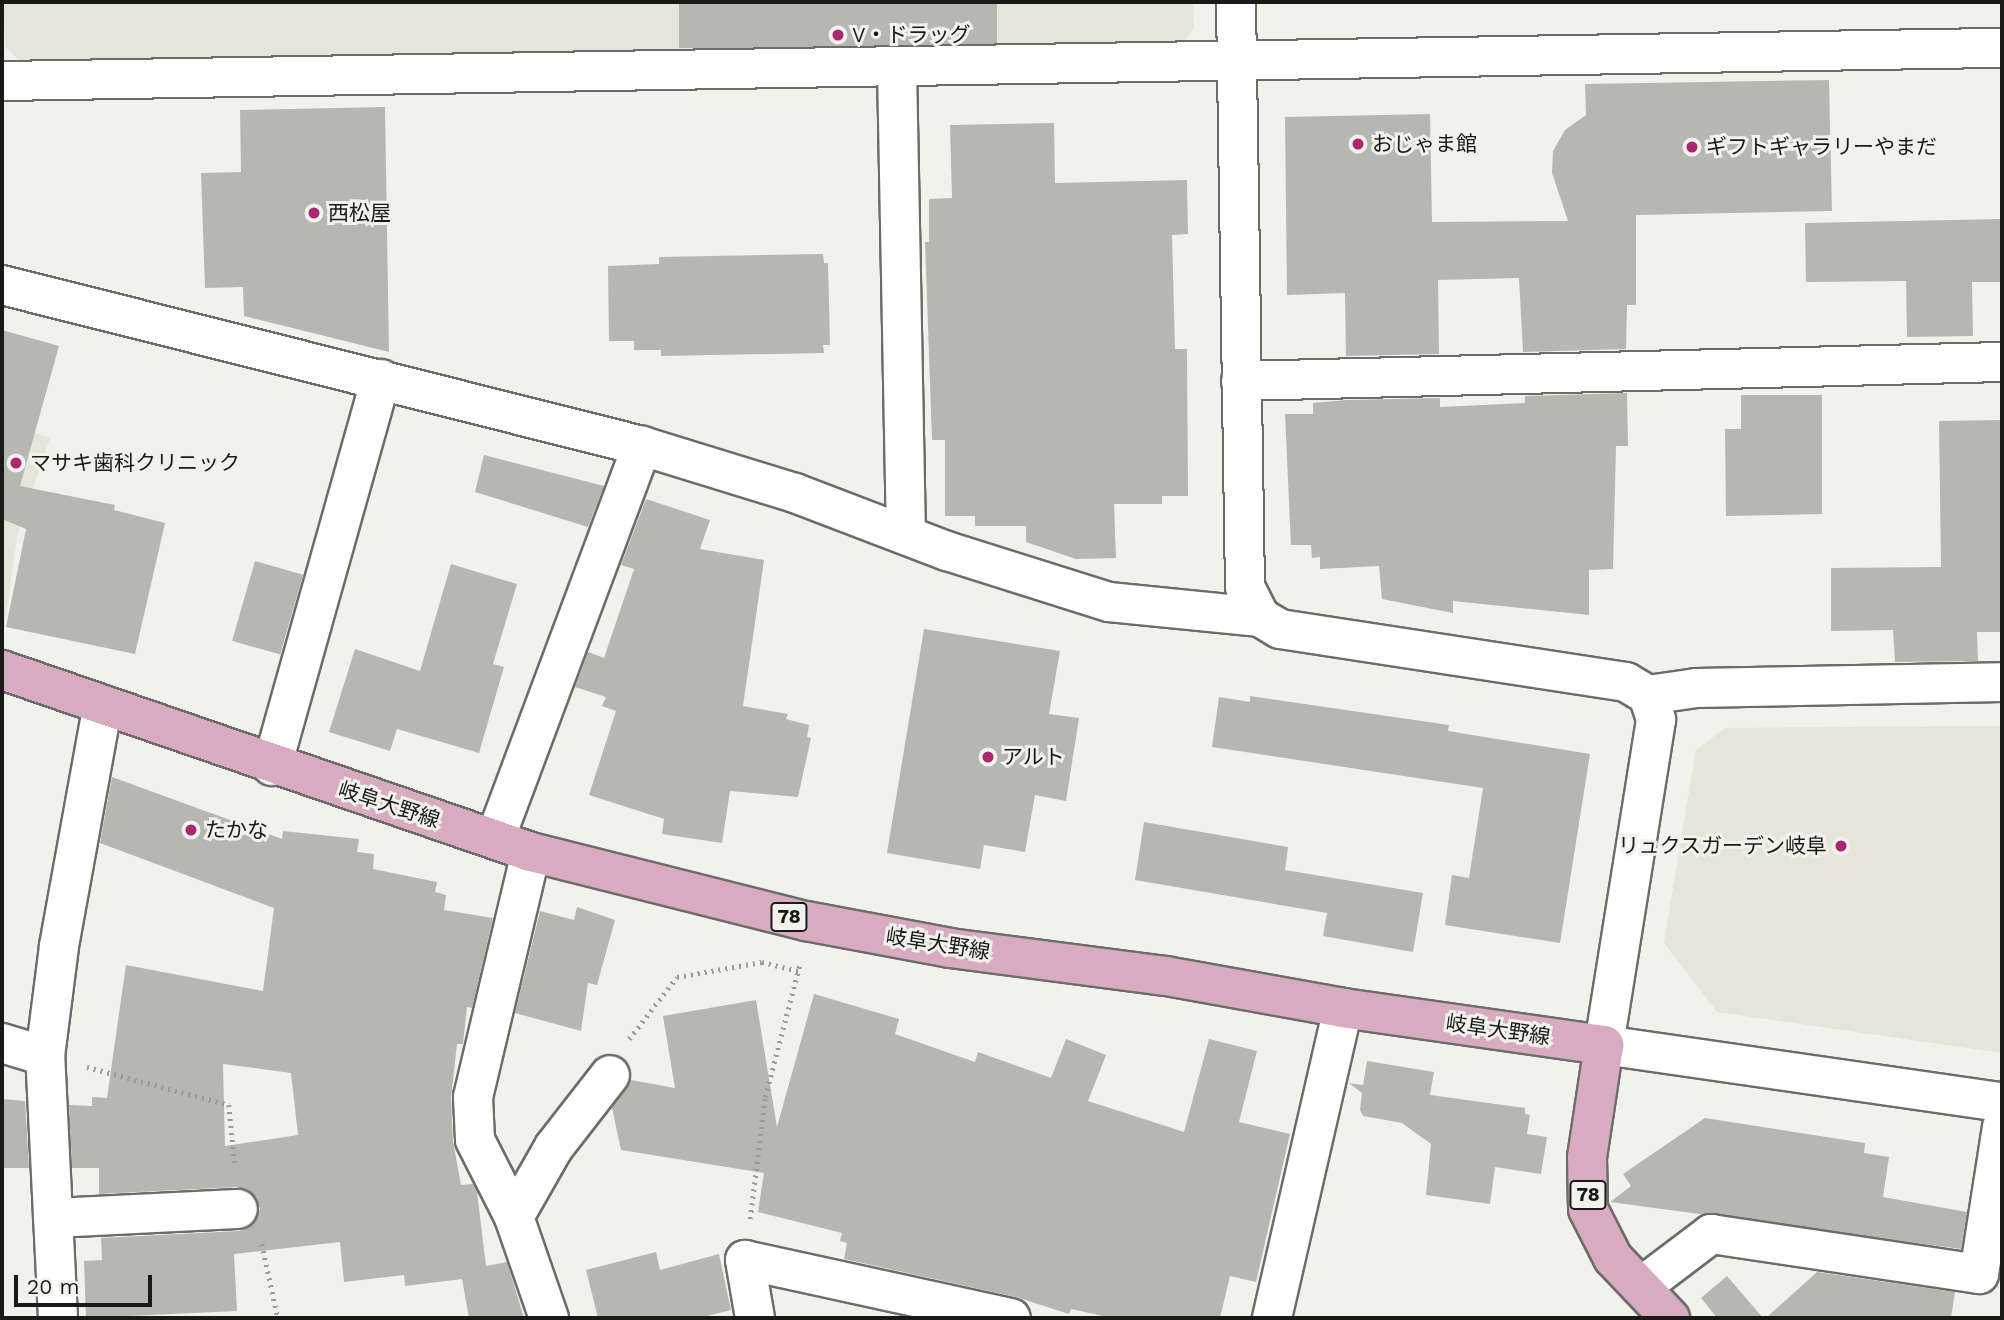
<!DOCTYPE html>
<html>
<head>
<meta charset="utf-8">
<style>
  body { margin:0 }
  #map { position:relative; width:2004px; height:1320px; overflow:hidden; background:#f1f2ec; font-family:"Work Sans","Noto Sans JP",sans-serif }
  div>[style] { position:absolute }
  .built>* { inset:0; background:#e5e6d9 }
  .building>* { inset:0; background:#b6b7b1; transform-origin:0 0 }
  .path>* { height:4.5px; margin-top:-2.25px; transform-origin:0; background:repeating-linear-gradient(90deg,#9a9a96 0 2px,transparent 0 7px) }
  .roads { filter:drop-shadow(2px 0 #6c6d68) drop-shadow(-2px 0 #6c6d68) drop-shadow(0 2px #6c6d68) drop-shadow(0 -2px #6c6d68) }
  .street>* { height:38px; margin:-19px; padding:0 19px; transform-origin:19px; border-radius:19px; background:#fff }
  .secondary>* { height:38px; margin:-19px; padding:0 19px; transform-origin:19px; border-radius:19px; background:#fff }
  .primary>* { height:38px; margin:-19px; padding:0 19px; transform-origin:19px; border-radius:19px; background:#d9abc1 }
  .dots>* { width:19px; height:19px; translate:-50% -50%; box-sizing:border-box; border:4px solid #f1f2ec; border-radius:50% }
  span { translate:-50% -50%; white-space:nowrap; text-align:center; line-height:1.15; -webkit-text-stroke:6px #f1f2ec; paint-order:stroke }
  .shield-label span { padding:2px 5px; background:#f1f2ec; border:2px solid; border-radius:5px; -webkit-text-stroke-width:0 }
  .shield-label { font-size:19px; color:#191917; font-weight:700 }
  .poi-label { font-size:21px; color:#191917 }
  .left { translate:0 -50%; text-align:left }
  .right { translate:-100% -50%; text-align:right }
  .street-label { font-size:21px; color:#191917 }
  .frame { position:absolute; inset:0; border:4px solid #191917; pointer-events:none }
  .scale { position:absolute; left:14px; top:1275px; width:138px; height:32px; box-sizing:border-box; border:4px solid #191917; border-top:0; padding-left:9px; font-size:21px; line-height:24px; white-space:nowrap; color:#191917; -webkit-text-stroke:5px #f1f2ec; paint-order:stroke }
</style>
</head>
<body>
<div id="map">
  <div class="built">
    <div style="clip-path:polygon(4px 2px,1193px 2px,1194px 29px,1182px 44px,21px 62px,5px 47px)"></div>
    <div style="clip-path:polygon(2px 421px,50px 438px,17px 536px,4px 631px)"></div>
    <div style="clip-path:polygon(2002px 726px,2002px 1053px,1717px 1012px,1664px 943px,1696px 750px,1725px 728px)"></div>
  </div>
  <div class="building">
    <div style="left:679px;top:2px;width:318px;height:46px"></div>
    <div style="clip-path:polygon(1829px 80px,1832px 211px,1636px 215px,1636px 305px,1627px 305px,1626px 349px,1523px 352px,1519px 278px,1438px 280px,1439px 354px,1346px 356px,1345px 293px,1287px 295px,1285px 117px,1430px 114px,1432px 222px,1568px 221px,1552px 173px,1553px 151px,1565px 130px,1586px 115px,1585px 84px)"></div>
    <div style="clip-path:polygon(385px 107px,389px 352px,244px 316px,243px 287px,205px 288px,201px 173px,241px 172px,240px 110px)"></div>
    <div style="clip-path:polygon(1054px 123px,1055px 183px,1187px 180px,1188px 234px,1172px 235px,1175px 349px,1187px 349px,1188px 496px,1162px 496px,1162px 504px,1114px 504px,1116px 558px,1076px 559px,1026px 542px,1026px 526px,975px 526px,975px 516px,945px 516px,945px 440px,932px 440px,925px 242px,929px 242px,929px 199px,952px 198px,950px 125px)"></div>
    <div style="clip-path:polygon(2002px 219px,2002px 282px,1972px 282px,1973px 336px,1907px 337px,1906px 281px,1806px 282px,1805px 223px)"></div>
    <div style="clip-path:polygon(823px 254px,824px 263px,828px 263px,830px 345px,823px 345px,824px 353px,661px 356px,661px 350px,634px 350px,634px 341px,609px 341px,608px 266px,659px 264px,659px 257px)"></div>
    <div style="clip-path:polygon(2px 330px,59px 346px,20px 486px,115px 505px,114px 510px,165px 523px,135px 654px,6px 627px,26px 529px,2px 519px)"></div>
    <div style="clip-path:polygon(1627px 393px,1628px 446px,1616px 446px,1613px 569px,1589px 570px,1589px 615px,1453px 601px,1453px 613px,1382px 599px,1379px 566px,1320px 569px,1320px 557px,1312px 558px,1311px 545px,1291px 545px,1285px 414px,1313px 414px,1313px 403px,1347px 400px,1440px 398px,1440px 407px,1525px 403px,1525px 396px)"></div>
    <div style="clip-path:polygon(1741px 395px,1822px 395px,1822px 514px,1726px 516px,1725px 429px,1741px 429px)"></div>
    <div style="clip-path:polygon(2002px 420px,2002px 632px,1977px 632px,1978px 661px,1895px 662px,1893px 630px,1831px 631px,1831px 568px,1941px 567px,1939px 421px)"></div>
    <div style="clip-path:polygon(484px 455px,604px 486px,588px 527px,475px 492px)"></div>
    <div style="clip-path:polygon(646px 499px,710px 520px,700px 549px,764px 560px,743px 706px,788px 714px,786px 719px,809px 725px,807px 737px,811px 738px,798px 797px,730px 791px,722px 843px,662px 834px,664px 819px,589px 795px,616px 711px,602px 706px,606px 697px,575px 687px,588px 652px,604px 658px,634px 569px,621px 565px)"></div>
    <div style="left:255px;top:561px;width:50px;height:83px;rotate:16deg"></div>
    <div style="clip-path:polygon(451px 564px,517px 584px,493px 664px,504px 667px,479px 753px,397px 729px,390px 751px,329px 732px,355px 649px,420px 671px)"></div>
    <div style="clip-path:polygon(924px 629px,1060px 651px,1049px 714px,1079px 718px,1066px 801px,1035px 795px,1025px 852px,984px 845px,980px 869px,887px 853px)"></div>
    <div style="clip-path:polygon(1250px 696px,1449px 725px,1448px 731px,1590px 754px,1560px 943px,1445px 925px,1452px 875px,1469px 878px,1483px 788px,1212px 747px,1219px 697px,1250px 702px)"></div>
    <div style="clip-path:polygon(evenodd,112px 777px,282px 839px,283px 831px,359px 839px,357px 852px,374px 854px,373px 869px,437px 882px,435px 892px,446px 895px,444px 910px,493px 918px,472px 1008px,467px 1007px,463px 1044px,457px 1044px,451px 1098px,453px 1141px,461px 1185px,473px 1184px,477px 1192px,486px 1266px,507px 1262px,524px 1318px,469px 1318px,462px 1279px,405px 1286px,404px 1275px,344px 1282px,340px 1242px,234px 1254px,237px 1311px,86px 1318px,84px 1261px,102px 1260px,101px 1238px,239px 1231px,250px 1227px,260px 1209px,256px 1197px,238px 1187px,99px 1194px,99px 1168px,72px 1168px,69px 1105px,92px 1106px,92px 1097px,107px 1098px,126px 965px,263px 991px,274px 908px,100px 843px,112px 777px,223px 1064px,291px 1073px,298px 1135px,225px 1146px,223px 1064px)"></div>
    <div style="clip-path:polygon(1144px 822px,1288px 847px,1285px 870px,1423px 893px,1413px 952px,1323px 936px,1327px 913px,1135px 880px)"></div>
    <div style="clip-path:polygon(577px 907px,615px 920px,597px 985px,588px 983px,581px 1031px,515px 1013px,540px 911px,574px 920px)"></div>
    <div style="clip-path:polygon(814px 994px,899px 1019px,895px 1034px,975px 1062px,978px 1052px,1051px 1078px,1066px 1039px,1106px 1055px,1088px 1101px,1184px 1132px,1209px 1039px,1257px 1051px,1239px 1122px,1290px 1134px,1256px 1282px,1230px 1276px,1220px 1318px,1112px 1318px,1071px 1309px,1069px 1314px,1016px 1297px,844px 1259px,847px 1243px,840px 1241px,842px 1233px,758px 1212px,764px 1173px,621px 1150px,612px 1108px,631px 1080px,675px 1088px,663px 1016px,756px 1000px,777px 1127px)"></div>
    <div style="clip-path:polygon(1367px 1061px,1434px 1072px,1430px 1095px,1525px 1108px,1525px 1114px,1530px 1115px,1527px 1134px,1547px 1137px,1541px 1174px,1495px 1167px,1490px 1204px,1426px 1195px,1431px 1144px,1402px 1123px,1363px 1116px,1360px 1110px,1362px 1093px,1349px 1083px,1363px 1085px)"></div>
    <div style="clip-path:polygon(2px 1099px,25px 1101px,29px 1168px,2px 1168px)"></div>
    <div style="clip-path:polygon(1705px 1118px,1865px 1143px,1864px 1153px,1889px 1157px,1883px 1197px,1967px 1212px,1961px 1249px,1610px 1202px,1631px 1186px,1623px 1174px)"></div>
    <div style="clip-path:polygon(656px 1252px,660px 1270px,719px 1254px,731px 1310px,699px 1318px,598px 1318px,586px 1270px)"></div>
    <div style="clip-path:polygon(1817px 1272px,1955px 1292px,1951px 1318px,1766px 1318px)"></div>
    <div style="clip-path:polygon(1727px 1276px,1763px 1318px,1717px 1318px,1701px 1298px)"></div>
  </div>
  <div class="path">
    <div style="left:629px;top:1039px;width:78px;rotate:-52.3deg"></div>
    <div style="left:677px;top:977px;width:86px;rotate:-10deg"></div>
    <div style="left:762px;top:962px;width:38px;rotate:14deg"></div>
    <div style="left:87px;top:1067px;width:147px;rotate:15deg"></div>
    <div style="left:229px;top:1105px;width:61px;rotate:84.4deg"></div>
    <div style="left:750px;top:1219px;width:123px;rotate:-83deg"></div>
    <div style="left:765px;top:1097px;width:138px;rotate:-75.3deg"></div>
    <div style="left:262px;top:1244px;width:76px;rotate:77.8deg"></div>
  </div>
  <div class="roads">
    <div class="street">
      <div style="left:897px;top:68px;width:466px;rotate:88.9deg"></div>
      <div style="left:2px;top:81px;width:2000px;rotate:-0.95deg"></div>
      <div style="left:2px;top:285px;width:660px;rotate:14.12deg"></div>
      <div style="left:642px;top:446px;width:160px;rotate:17.1deg"></div>
      <div style="left:795px;top:493px;width:163px;rotate:20.9deg"></div>
      <div style="left:947px;top:551px;width:170px;rotate:17.5deg"></div>
      <div style="left:1109px;top:602px;width:152px;rotate:5.7deg"></div>
      <div style="left:1241px;top:381px;width:761px;rotate:-1.43deg"></div>
      <div style="left:1648px;top:695px;width:49px;rotate:-8.3deg"></div>
      <div style="left:1696px;top:688px;width:306px;rotate:-1.1deg"></div>
      <div style="left:272px;top:766px;width:402px;rotate:-74.3deg"></div>
      <div style="left:495px;top:839px;width:420px;rotate:-69.5deg"></div>
      <div style="left:531px;top:852px;width:252px;rotate:103.3deg"></div>
      <div style="left:473px;top:1097px;width:43px;rotate:87.3deg"></div>
      <div style="left:475px;top:1140px;width:86px;rotate:63.1deg"></div>
      <div style="left:514px;top:1217px;width:107px;rotate:70.9deg"></div>
      <div style="left:2px;top:1043px;width:45px;rotate:16.8deg"></div>
      <div style="left:514px;top:1217px;width:81px;rotate:-60.3deg"></div>
      <div style="left:554px;top:1147px;width:91px;rotate:-52.1deg"></div>
      <div style="left:53px;top:1218px;width:185px;rotate:-2.8deg"></div>
      <div style="left:1641px;top:1287px;width:88px;rotate:-37.1deg"></div>
      <div style="left:1711px;top:1234px;width:271px;rotate:8.5deg"></div>
      <div style="left:1979px;top:1274px;width:149px;rotate:-81.1deg"></div>
      <div style="left:58px;top:1318px;width:262px;rotate:-92.8deg"></div>
      <div style="left:45px;top:1056px;width:111px;rotate:-82.7deg"></div>
      <div style="left:59px;top:946px;width:245px;rotate:-79.7deg"></div>
      <div style="left:755px;top:1318px;width:59px;rotate:-99.8deg"></div>
      <div style="left:745px;top:1260px;width:272px;rotate:12.3deg"></div>
      <div style="left:1272px;top:1318px;width:318px;rotate:-77.1deg"></div>
    </div>
    <div class="secondary">
      <div style="left:1236px;top:2px;width:585px;rotate:89.12deg"></div>
      <div style="left:1245px;top:587px;width:34px;rotate:63deg"></div>
      <div style="left:1260px;top:617px;width:23px;rotate:31deg"></div>
      <div style="left:1280px;top:629px;width:350px;rotate:8.7deg"></div>
      <div style="left:1626px;top:682px;width:26px;rotate:31deg"></div>
      <div style="left:1648px;top:695px;width:26px;rotate:72deg"></div>
      <div style="left:1656px;top:720px;width:329px;rotate:99.1deg"></div>
      <div style="left:1604px;top:1045px;width:402px;rotate:8.2deg"></div>
    </div>
    <div class="primary">
      <div style="left:2px;top:670px;width:559px;rotate:18.99deg"></div>
      <div style="left:531px;top:852px;width:284px;rotate:14.1deg"></div>
      <div style="left:806px;top:921px;width:147px;rotate:10.6deg"></div>
      <div style="left:950px;top:948px;width:218px;rotate:7.4deg"></div>
      <div style="left:1166px;top:976px;width:180px;rotate:10.2deg"></div>
      <div style="left:1343px;top:1008px;width:264px;rotate:8.1deg"></div>
      <div style="left:1604px;top:1045px;width:113px;rotate:98.6deg"></div>
      <div style="left:1587px;top:1157px;width:52px;rotate:88.9deg"></div>
      <div style="left:1588px;top:1209px;width:55px;rotate:63deg"></div>
      <div style="left:1613px;top:1258px;width:83px;rotate:46.5deg"></div>
    </div>
  </div>
  <div class="dots">
    <div style="left:838px;top:35px;background:#aa2772"></div>
    <div style="left:1358px;top:144px;background:#aa2772"></div>
    <div style="left:1692px;top:147px;background:#aa2772"></div>
    <div style="left:314px;top:213px;background:#aa2772"></div>
    <div style="left:16px;top:463px;background:#aa2772"></div>
    <div style="left:988px;top:757px;background:#aa2772"></div>
    <div style="left:191px;top:830px;background:#aa2772"></div>
    <div style="left:1841px;top:846px;background:#aa2772"></div>
  </div>
  <div class="shield-label">
    <span style="left:789px;top:917px">78</span>
    <span style="left:1588px;top:1195px">78</span>
  </div>
  <div class="poi-label">
    <span class="left" style="left:852px;top:35px">V・ドラッグ</span>
    <span class="left" style="left:1372px;top:144px">おじゃま館</span>
    <span class="left" style="left:1706px;top:147px">ギフトギャラリーやまだ</span>
    <span class="left" style="left:328px;top:213px">西松屋</span>
    <span class="left" style="left:30px;top:463px">マサキ歯科クリニック</span>
    <span class="left" style="left:1002px;top:757px">アルト</span>
    <span class="left" style="left:205px;top:830px">たかな</span>
    <span class="right" style="left:1827px;top:846px">リュクスガーデン岐阜</span>
  </div>
  <div class="street-label">
    <span style="left:389px;top:805px;rotate:18deg">岐阜大野線</span>
    <span style="left:938px;top:944px;rotate:9deg">岐阜大野線</span>
    <span style="left:1498px;top:1030px;rotate:8deg">岐阜大野線</span>
  </div>
  <div class="frame"></div>
  <div class="scale">20 m</div>
</div>
</body>
</html>
